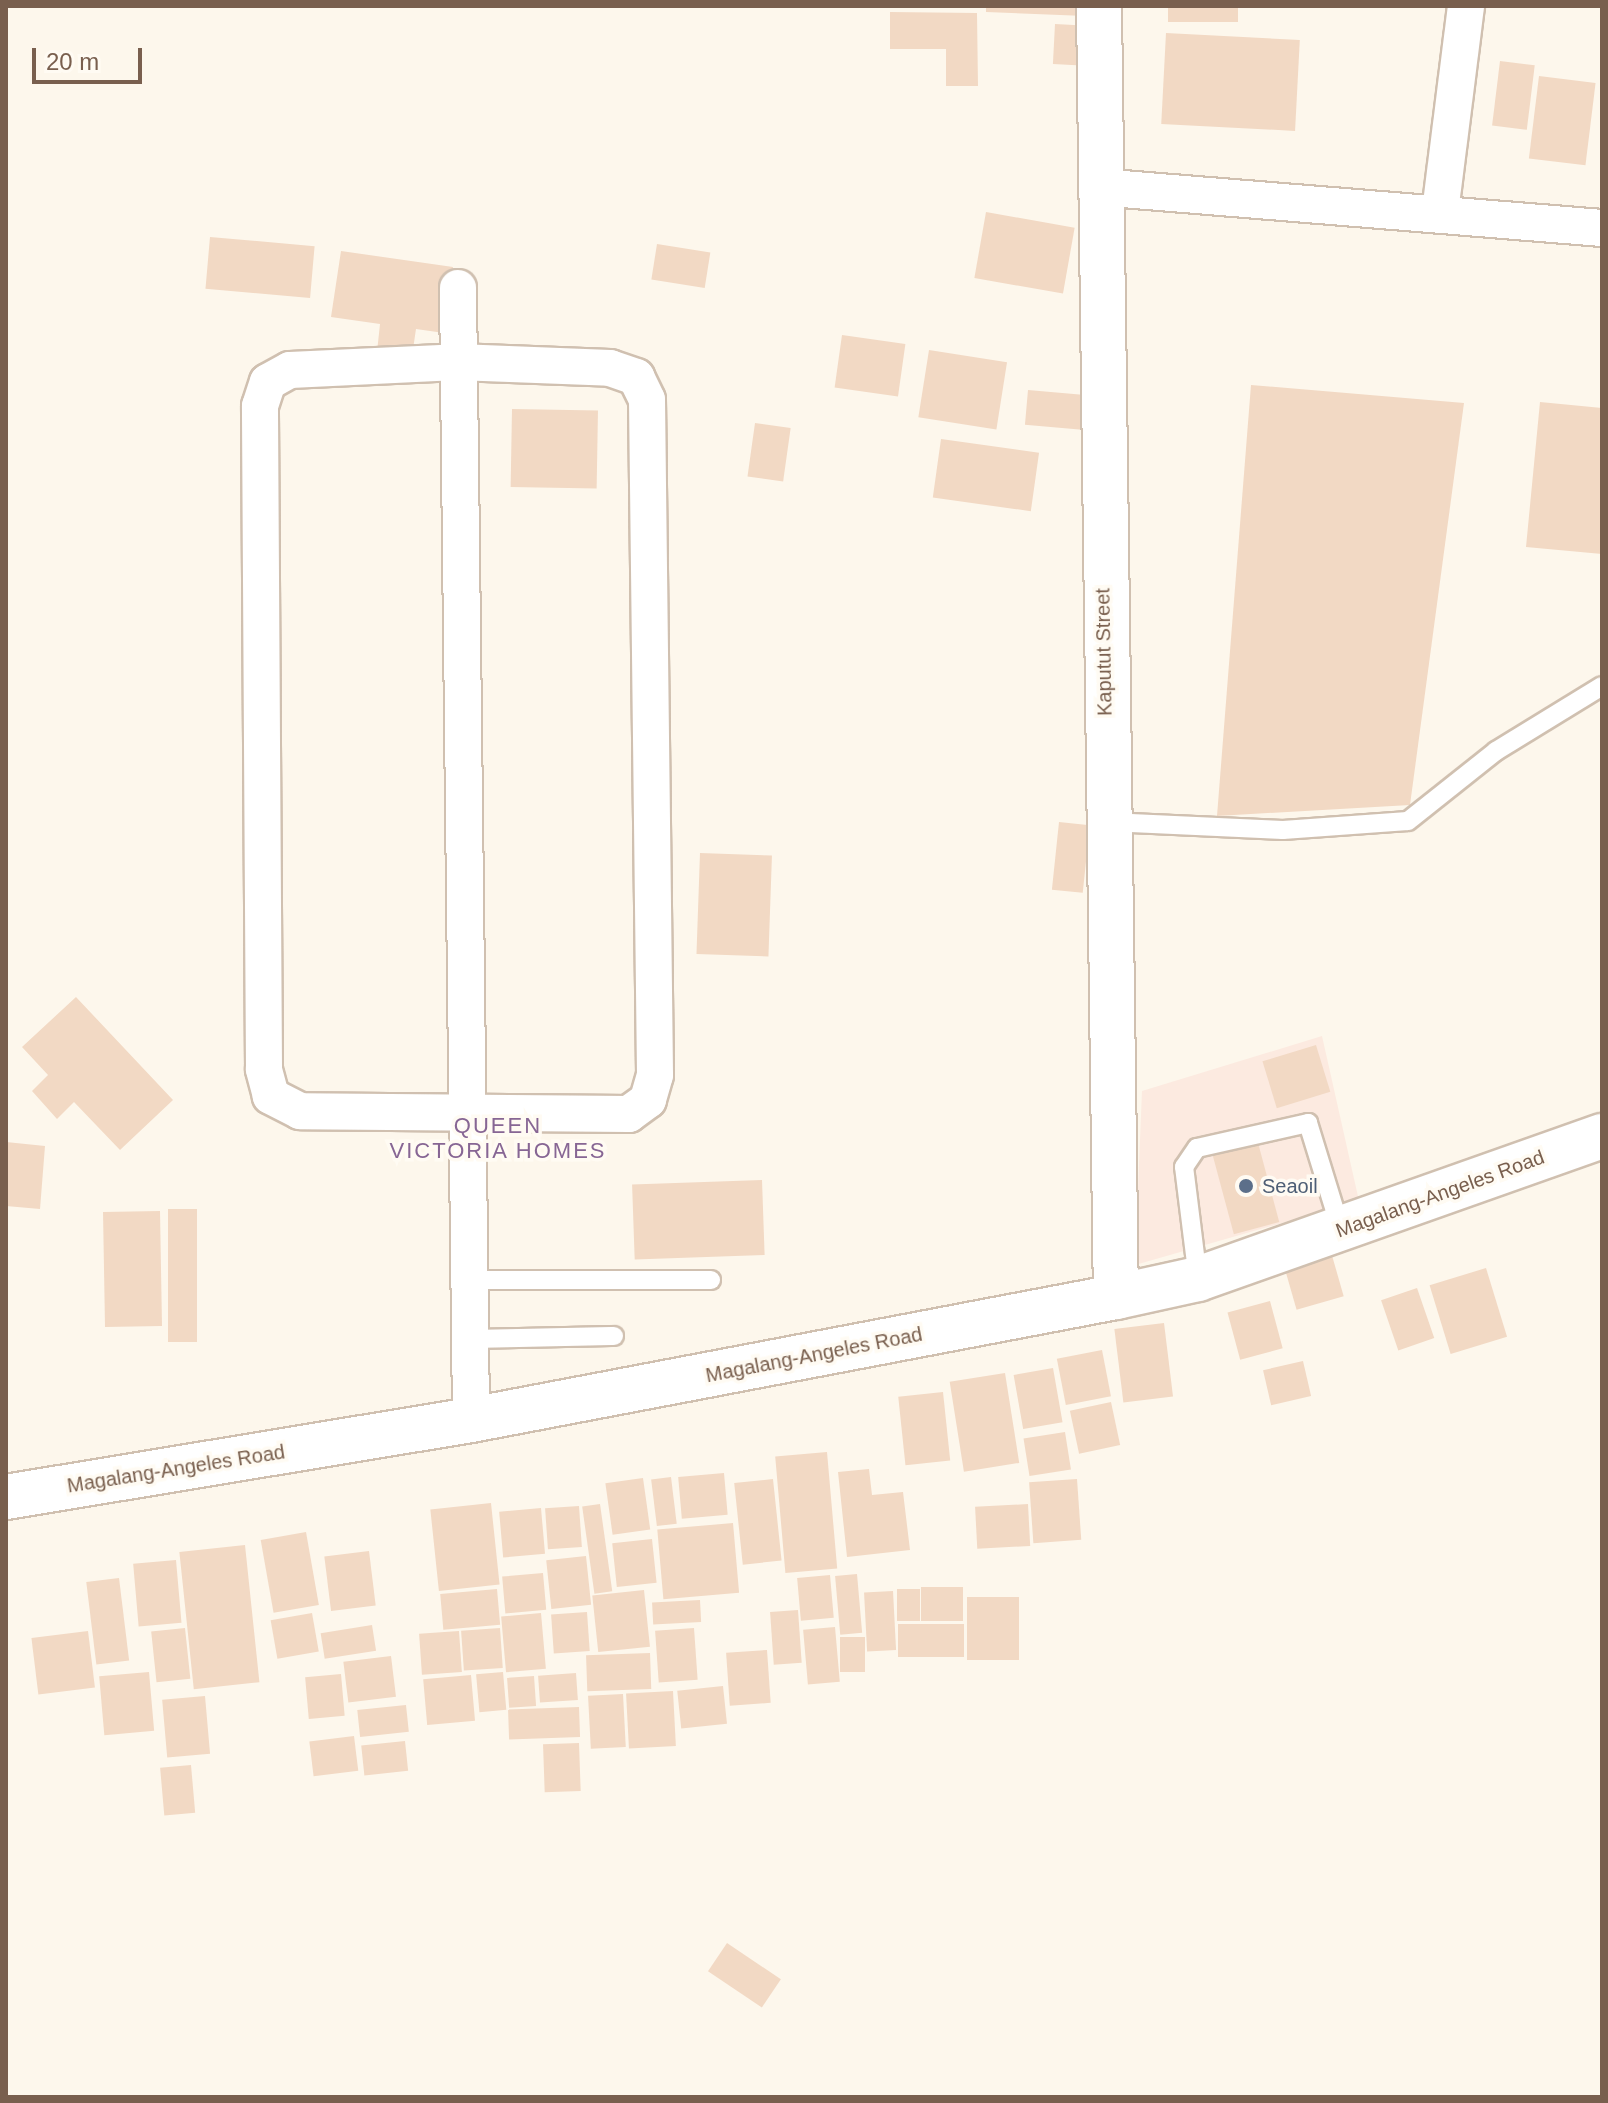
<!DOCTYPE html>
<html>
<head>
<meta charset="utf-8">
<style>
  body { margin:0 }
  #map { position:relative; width:1608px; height:2103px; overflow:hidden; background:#fdf7ec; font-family:Arial,sans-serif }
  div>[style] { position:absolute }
  .commercial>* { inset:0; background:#fceae0 }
  .building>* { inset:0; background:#f2d9c4; transform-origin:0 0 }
  .roads { filter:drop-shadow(2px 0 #d0c0b0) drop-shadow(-2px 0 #d0c0b0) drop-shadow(0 2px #d0c0b0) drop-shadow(0 -2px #d0c0b0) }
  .service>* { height:18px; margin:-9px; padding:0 9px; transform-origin:9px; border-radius:9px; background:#fff }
  .minor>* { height:36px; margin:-18px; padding:0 18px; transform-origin:18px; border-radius:18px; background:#fff }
  .tertiary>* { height:44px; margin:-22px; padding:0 22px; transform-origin:22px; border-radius:22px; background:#fff }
  .secondary>* { height:44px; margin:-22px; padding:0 22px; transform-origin:22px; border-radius:22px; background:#fff }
  .dots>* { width:22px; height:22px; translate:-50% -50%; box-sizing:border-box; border:4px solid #fffbf3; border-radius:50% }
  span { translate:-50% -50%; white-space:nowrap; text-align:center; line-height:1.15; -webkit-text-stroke:7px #fffbf3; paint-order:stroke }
  .street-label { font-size:20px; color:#795f4e }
  .service-label { font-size:20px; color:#4e5e75 }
  .left { translate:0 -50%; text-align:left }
  .neighbourhood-label { font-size:22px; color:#876694; letter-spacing:2px }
  .frame { position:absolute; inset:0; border:8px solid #795f4e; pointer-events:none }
  .scale { position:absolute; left:32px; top:48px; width:110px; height:36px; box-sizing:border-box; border:4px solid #795f4e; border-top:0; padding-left:10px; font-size:24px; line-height:28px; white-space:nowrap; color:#795f4e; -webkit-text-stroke:6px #fffbf3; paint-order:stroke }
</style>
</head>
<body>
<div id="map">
  <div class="commercial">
    <div style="clip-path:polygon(1322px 1036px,1359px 1201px,1135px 1265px,1142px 1091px)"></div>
  </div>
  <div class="building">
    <div style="clip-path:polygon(986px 6px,1086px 6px,1085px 16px,986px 12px)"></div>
    <div style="left:1168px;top:6px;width:70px;height:16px"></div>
    <div style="clip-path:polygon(890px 12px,977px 13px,978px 86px,946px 86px,946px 49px,890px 49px)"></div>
    <div style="left:1055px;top:24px;width:33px;height:40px;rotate:3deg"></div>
    <div style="left:1166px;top:33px;width:134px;height:91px;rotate:3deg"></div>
    <div style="left:1500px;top:61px;width:35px;height:65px;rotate:7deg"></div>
    <div style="left:1539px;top:76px;width:57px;height:83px;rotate:7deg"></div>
    <div style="left:986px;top:212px;width:90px;height:67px;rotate:10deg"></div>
    <div style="left:210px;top:237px;width:105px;height:52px;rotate:5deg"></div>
    <div style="left:657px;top:244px;width:54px;height:36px;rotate:9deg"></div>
    <div style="clip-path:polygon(341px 251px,453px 267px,444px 333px,416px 329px,412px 356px,377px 352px,380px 324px,331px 317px)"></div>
    <div style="left:842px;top:335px;width:64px;height:53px;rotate:8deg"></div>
    <div style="left:929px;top:350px;width:79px;height:68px;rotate:9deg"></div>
    <div style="clip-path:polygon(1251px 385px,1464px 403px,1410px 805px,1217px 816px)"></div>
    <div style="left:1028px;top:390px;width:63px;height:35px;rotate:5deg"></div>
    <div style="clip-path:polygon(1540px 402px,1602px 408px,1602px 554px,1526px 547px)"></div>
    <div style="left:512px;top:409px;width:86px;height:78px;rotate:1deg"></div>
    <div style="left:755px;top:423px;width:36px;height:54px;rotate:8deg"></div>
    <div style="left:941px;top:439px;width:99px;height:59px;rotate:8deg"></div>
    <div style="left:1059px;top:822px;width:31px;height:68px;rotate:6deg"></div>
    <div style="left:700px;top:853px;width:72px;height:101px;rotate:2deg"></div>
    <div style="clip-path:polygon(76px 997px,173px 1100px,120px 1150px,74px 1102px,57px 1119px,32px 1091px,48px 1075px,22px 1047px)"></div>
    <div style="left:1316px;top:1045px;width:49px;height:56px;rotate:73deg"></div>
    <div style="left:1257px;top:1139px;width:86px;height:47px;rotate:75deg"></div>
    <div style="clip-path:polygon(6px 1142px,45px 1146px,40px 1209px,6px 1206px)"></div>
    <div style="left:762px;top:1180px;width:75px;height:130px;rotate:88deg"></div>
    <div style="left:168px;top:1209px;width:29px;height:133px"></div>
    <div style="left:160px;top:1211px;width:115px;height:57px;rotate:89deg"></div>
    <div style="left:1331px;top:1252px;width:46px;height:49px;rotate:74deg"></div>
    <div style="left:1486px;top:1268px;width:72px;height:59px;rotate:73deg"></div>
    <div style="left:1417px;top:1288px;width:53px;height:38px;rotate:71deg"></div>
    <div style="left:1270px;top:1301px;width:49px;height:44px;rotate:75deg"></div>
    <div style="left:1164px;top:1323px;width:74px;height:50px;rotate:83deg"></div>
    <div style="left:1102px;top:1350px;width:47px;height:46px;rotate:79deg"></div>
    <div style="left:1303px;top:1361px;width:36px;height:41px;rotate:77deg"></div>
    <div style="left:1053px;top:1368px;width:55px;height:40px;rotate:80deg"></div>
    <div style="left:1005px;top:1373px;width:91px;height:56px;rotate:81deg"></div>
    <div style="left:943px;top:1392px;width:69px;height:45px;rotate:84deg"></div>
    <div style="left:1111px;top:1402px;width:44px;height:42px;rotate:78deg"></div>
    <div style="left:1065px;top:1432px;width:38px;height:42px;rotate:81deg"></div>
    <div style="left:827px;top:1452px;width:117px;height:52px;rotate:85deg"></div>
    <div style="clip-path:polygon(869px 1469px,872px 1495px,903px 1492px,910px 1550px,847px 1557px,838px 1472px)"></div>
    <div style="left:724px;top:1473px;width:42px;height:46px;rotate:85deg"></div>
    <div style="left:671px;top:1477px;width:47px;height:20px;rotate:83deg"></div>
    <div style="left:643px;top:1478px;width:52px;height:38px;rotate:82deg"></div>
    <div style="left:773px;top:1479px;width:82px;height:39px;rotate:84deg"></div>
    <div style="left:1077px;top:1479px;width:61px;height:48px;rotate:86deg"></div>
    <div style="left:491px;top:1503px;width:82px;height:61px;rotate:84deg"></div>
    <div style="left:600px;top:1504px;width:88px;height:18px;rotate:82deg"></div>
    <div style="left:1028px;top:1504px;width:42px;height:53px;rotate:87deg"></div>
    <div style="left:579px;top:1506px;width:41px;height:34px;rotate:86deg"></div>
    <div style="left:541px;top:1508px;width:46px;height:42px;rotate:85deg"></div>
    <div style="left:733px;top:1523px;width:70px;height:76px;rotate:85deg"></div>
    <div style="left:306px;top:1532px;width:74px;height:46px;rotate:80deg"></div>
    <div style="left:652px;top:1539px;width:44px;height:40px;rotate:84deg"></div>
    <div style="left:245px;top:1545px;width:138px;height:66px;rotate:84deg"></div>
    <div style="left:369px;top:1551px;width:55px;height:45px;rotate:83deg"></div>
    <div style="left:586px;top:1556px;width:49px;height:40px;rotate:84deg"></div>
    <div style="left:176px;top:1560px;width:63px;height:43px;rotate:85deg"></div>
    <div style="left:543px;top:1573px;width:37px;height:41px;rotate:85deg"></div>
    <div style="left:857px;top:1574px;width:59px;height:22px;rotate:85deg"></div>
    <div style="left:830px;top:1575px;width:43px;height:33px;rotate:85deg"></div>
    <div style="left:119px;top:1578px;width:83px;height:33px;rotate:83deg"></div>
    <div style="left:921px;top:1587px;width:42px;height:34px"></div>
    <div style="left:497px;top:1589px;width:36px;height:57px;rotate:85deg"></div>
    <div style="left:920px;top:1589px;width:32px;height:23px;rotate:90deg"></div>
    <div style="left:644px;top:1590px;width:57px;height:52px;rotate:84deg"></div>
    <div style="left:893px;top:1591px;width:59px;height:29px;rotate:87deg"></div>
    <div style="left:967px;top:1597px;width:52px;height:63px"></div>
    <div style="left:700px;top:1600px;width:22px;height:48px;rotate:87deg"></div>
    <div style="left:798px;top:1610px;width:53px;height:28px;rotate:86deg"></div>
    <div style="left:587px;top:1612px;width:39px;height:36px;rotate:86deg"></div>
    <div style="left:312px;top:1613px;width:39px;height:42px;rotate:80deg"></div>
    <div style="left:541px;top:1613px;width:56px;height:40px;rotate:85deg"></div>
    <div style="left:898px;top:1624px;width:66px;height:33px"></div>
    <div style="left:372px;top:1625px;width:26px;height:52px;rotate:81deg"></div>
    <div style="left:835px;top:1627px;width:55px;height:32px;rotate:85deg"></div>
    <div style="left:185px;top:1628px;width:51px;height:34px;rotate:84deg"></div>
    <div style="left:500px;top:1628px;width:40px;height:39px;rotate:86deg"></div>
    <div style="left:694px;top:1628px;width:52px;height:39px;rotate:86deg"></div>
    <div style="left:88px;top:1631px;width:57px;height:57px;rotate:83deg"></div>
    <div style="left:459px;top:1631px;width:41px;height:40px;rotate:86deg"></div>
    <div style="left:840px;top:1637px;width:25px;height:35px"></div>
    <div style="left:767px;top:1650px;width:53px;height:41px;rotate:86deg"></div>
    <div style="left:650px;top:1653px;width:36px;height:64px;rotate:88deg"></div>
    <div style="left:391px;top:1656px;width:41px;height:48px;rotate:83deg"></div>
    <div style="left:149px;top:1672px;width:59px;height:50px;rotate:85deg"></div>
    <div style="left:503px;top:1672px;width:38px;height:27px;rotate:85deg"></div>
    <div style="left:576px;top:1673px;width:27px;height:38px;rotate:86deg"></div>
    <div style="left:341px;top:1674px;width:42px;height:36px;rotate:85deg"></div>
    <div style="left:471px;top:1675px;width:46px;height:48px;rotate:85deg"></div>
    <div style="left:534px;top:1676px;width:30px;height:27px;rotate:86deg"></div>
    <div style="left:723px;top:1686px;width:38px;height:46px;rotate:84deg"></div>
    <div style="left:673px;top:1691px;width:55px;height:47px;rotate:87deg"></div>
    <div style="left:623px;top:1694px;width:53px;height:35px;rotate:87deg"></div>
    <div style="left:205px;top:1696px;width:58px;height:43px;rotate:85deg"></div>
    <div style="left:406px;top:1705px;width:27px;height:49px;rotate:84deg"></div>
    <div style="left:579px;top:1707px;width:30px;height:71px;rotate:88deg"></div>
    <div style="left:354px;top:1736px;width:35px;height:45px;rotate:83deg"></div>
    <div style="left:405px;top:1741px;width:30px;height:44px;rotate:84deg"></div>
    <div style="left:579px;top:1743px;width:48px;height:36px;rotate:88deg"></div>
    <div style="left:191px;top:1765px;width:48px;height:31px;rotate:85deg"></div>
    <div style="left:727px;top:1943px;width:65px;height:34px;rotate:34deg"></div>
  </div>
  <div class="roads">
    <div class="service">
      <div style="left:1109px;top:822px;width:174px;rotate:2.6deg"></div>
      <div style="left:1283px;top:830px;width:125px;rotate:-4.1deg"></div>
      <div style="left:1408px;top:821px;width:112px;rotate:-38.5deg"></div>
      <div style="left:1496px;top:751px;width:124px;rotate:-31.5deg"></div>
      <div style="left:1198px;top:1279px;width:113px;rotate:-97.1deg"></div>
      <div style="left:1184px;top:1167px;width:23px;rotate:-56deg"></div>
      <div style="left:1197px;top:1148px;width:114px;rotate:-12.7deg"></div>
      <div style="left:1308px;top:1123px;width:112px;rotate:72.9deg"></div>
      <div style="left:472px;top:1280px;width:239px"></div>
      <div style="left:470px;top:1339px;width:144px;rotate:-1.2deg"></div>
    </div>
    <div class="minor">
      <div style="left:1098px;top:187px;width:506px;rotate:4.65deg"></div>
      <div style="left:1440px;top:212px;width:208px;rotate:-82.8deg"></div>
      <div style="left:458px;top:288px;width:1132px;rotate:89.34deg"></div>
      <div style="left:457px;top:362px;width:153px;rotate:2.2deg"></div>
      <div style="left:610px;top:368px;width:28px;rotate:19deg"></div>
      <div style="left:636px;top:377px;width:25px;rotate:64deg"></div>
      <div style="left:647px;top:400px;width:675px;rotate:89.32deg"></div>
      <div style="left:655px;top:1075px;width:26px;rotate:106deg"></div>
      <div style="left:648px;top:1100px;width:24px;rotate:144deg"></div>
      <div style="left:629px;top:1114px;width:329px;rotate:-179.5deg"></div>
      <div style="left:300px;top:1111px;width:33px;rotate:-153deg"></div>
      <div style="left:271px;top:1096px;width:28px;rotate:-105deg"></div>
      <div style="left:264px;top:1069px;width:663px;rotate:-90.35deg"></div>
      <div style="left:260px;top:406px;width:25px;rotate:-72deg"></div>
      <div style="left:268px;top:382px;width:25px;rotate:-29deg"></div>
      <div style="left:290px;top:370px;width:167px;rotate:-2.7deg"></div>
    </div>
    <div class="tertiary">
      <div style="left:1099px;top:6px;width:1291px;rotate:89.25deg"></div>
    </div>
    <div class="secondary">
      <div style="left:6px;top:1497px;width:471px;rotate:-9.4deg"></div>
      <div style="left:471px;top:1420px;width:657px;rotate:-10.8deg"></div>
      <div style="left:1116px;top:1297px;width:84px;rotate:-12.4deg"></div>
      <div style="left:1198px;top:1279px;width:429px;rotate:-19.5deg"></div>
    </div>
  </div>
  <div class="dots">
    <div style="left:1246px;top:1186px;background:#5c6f8a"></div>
  </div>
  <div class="street-label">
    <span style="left:1104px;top:652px;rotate:-91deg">Kaputut Street</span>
    <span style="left:1440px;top:1194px;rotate:-20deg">Magalang-Angeles Road</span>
    <span style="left:814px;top:1355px;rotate:-11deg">Magalang-Angeles Road</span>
    <span style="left:176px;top:1469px;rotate:-9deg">Magalang-Angeles Road</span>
  </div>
  <div class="service-label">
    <span class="left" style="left:1262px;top:1186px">Seaoil</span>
  </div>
  <div class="neighbourhood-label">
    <span style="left:498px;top:1138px">QUEEN<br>VICTORIA HOMES</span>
  </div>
  <div class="frame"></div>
  <div class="scale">20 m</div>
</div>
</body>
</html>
